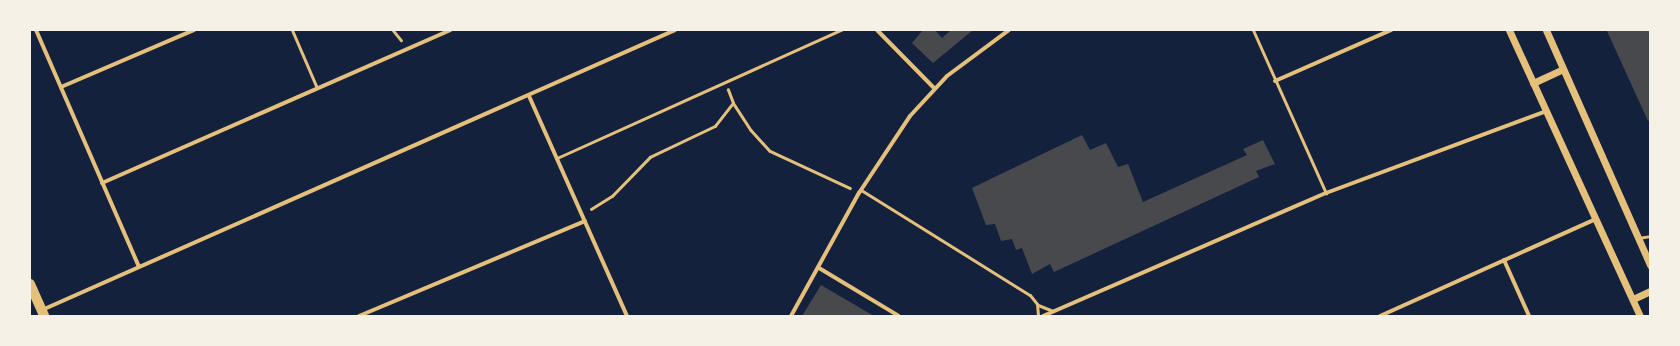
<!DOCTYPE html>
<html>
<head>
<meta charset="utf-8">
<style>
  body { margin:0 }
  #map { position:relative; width:1680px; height:346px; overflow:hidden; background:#14213d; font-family:"Public Sans",sans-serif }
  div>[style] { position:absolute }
  .building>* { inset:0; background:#48494c }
  .path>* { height:2.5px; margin:-1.25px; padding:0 1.25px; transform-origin:1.25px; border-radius:1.25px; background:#e5c07b }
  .service>* { height:3px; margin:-1.5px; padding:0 1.5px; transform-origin:1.5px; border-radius:1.5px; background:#e5c07b }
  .minor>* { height:4px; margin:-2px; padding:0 2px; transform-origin:2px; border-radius:2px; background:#e5c07b }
  .tertiary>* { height:7px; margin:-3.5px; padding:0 3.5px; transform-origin:3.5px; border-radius:3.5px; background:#e5c07b }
  .primary>* { height:10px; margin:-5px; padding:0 5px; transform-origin:5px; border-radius:5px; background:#e5c07b }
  span { translate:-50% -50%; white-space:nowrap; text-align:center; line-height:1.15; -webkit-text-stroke:4px #f6f1e7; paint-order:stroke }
  .frame { position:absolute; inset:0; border:31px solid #f6f1e7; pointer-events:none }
</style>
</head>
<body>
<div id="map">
  <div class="building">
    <div style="clip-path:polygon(923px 30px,935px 30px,942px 38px,951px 30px,973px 30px,933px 63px,912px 43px)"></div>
    <div style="clip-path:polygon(1650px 30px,1650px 120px,1648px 121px,1607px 31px)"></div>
    <div style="clip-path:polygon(1082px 135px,1090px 150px,1106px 143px,1118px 167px,1128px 164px,1143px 202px,1247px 155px,1243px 149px,1263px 140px,1275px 164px,1256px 171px,1259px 177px,1054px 272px,1050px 264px,1032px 274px,1022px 248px,1016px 250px,1012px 239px,1001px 241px,995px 224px,986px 225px,972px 188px)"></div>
    <div style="clip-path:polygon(821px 285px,874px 316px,802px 316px)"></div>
  </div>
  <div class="path">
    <div style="left:393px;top:30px;width:13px;rotate:51deg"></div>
    <div style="left:734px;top:104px;width:31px;rotate:57deg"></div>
    <div style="left:751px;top:130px;width:28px;rotate:48deg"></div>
    <div style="left:770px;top:151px;width:88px;rotate:24.8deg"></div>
    <div style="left:591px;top:209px;width:25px;rotate:-32deg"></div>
    <div style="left:612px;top:196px;width:54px;rotate:-45.7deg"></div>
    <div style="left:650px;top:157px;width:72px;rotate:-25.5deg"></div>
    <div style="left:715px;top:126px;width:29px;rotate:-52deg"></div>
    <div style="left:733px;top:103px;width:14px;rotate:-111deg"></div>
  </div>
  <div class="service">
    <div style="left:292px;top:30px;width:63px;rotate:66.7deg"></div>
    <div style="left:1253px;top:30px;width:179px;rotate:65.9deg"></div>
    <div style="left:557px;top:158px;width:312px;rotate:-24.3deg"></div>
    <div style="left:861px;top:190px;width:199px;rotate:31.9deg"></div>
    <div style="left:1030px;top:295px;width:11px;rotate:52deg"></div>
    <div style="left:1037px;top:304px;width:12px;rotate:85deg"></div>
    <div style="left:1638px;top:238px;width:12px;rotate:-9deg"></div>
    <div style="left:1038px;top:305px;width:16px;rotate:22deg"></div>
  </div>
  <div class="minor">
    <div style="left:36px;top:30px;width:258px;rotate:66.5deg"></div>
    <div style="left:877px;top:30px;width:81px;rotate:45.5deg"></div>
    <div style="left:1275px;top:81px;width:127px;rotate:-23.7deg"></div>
    <div style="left:61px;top:87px;width:145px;rotate:-23.2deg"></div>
    <div style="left:529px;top:96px;width:241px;rotate:66deg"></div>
    <div style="left:102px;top:183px;width:380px;rotate:-23.7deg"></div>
    <div style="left:1504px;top:260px;width:61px;rotate:65.9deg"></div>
    <div style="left:819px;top:268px;width:93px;rotate:31deg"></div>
    <div style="left:42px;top:310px;width:692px;rotate:-23.86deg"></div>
    <div style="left:359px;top:316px;width:245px;rotate:-22.8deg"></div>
    <div style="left:791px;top:316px;width:141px;rotate:-61.1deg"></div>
    <div style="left:859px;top:193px;width:92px;rotate:-56.5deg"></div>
    <div style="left:910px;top:116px;width:54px;rotate:-47.2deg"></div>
    <div style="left:947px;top:76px;width:77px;rotate:-36.6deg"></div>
    <div style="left:1043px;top:316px;width:309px;rotate:-23.5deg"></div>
    <div style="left:1326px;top:193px;width:235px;rotate:-20.4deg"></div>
    <div style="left:1380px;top:316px;width:237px;rotate:-24.2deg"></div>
  </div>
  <div class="tertiary">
    <div style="left:1509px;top:30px;width:315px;rotate:65.4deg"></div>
    <div style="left:1546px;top:30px;width:257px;rotate:66.1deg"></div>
    <div style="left:1533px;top:83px;width:33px;rotate:-25deg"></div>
    <div style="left:1633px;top:299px;width:19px;rotate:-25deg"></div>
  </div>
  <div class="primary">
    <div style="left:30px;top:284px;width:35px;rotate:66deg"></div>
  </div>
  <div class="frame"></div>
</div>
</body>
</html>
